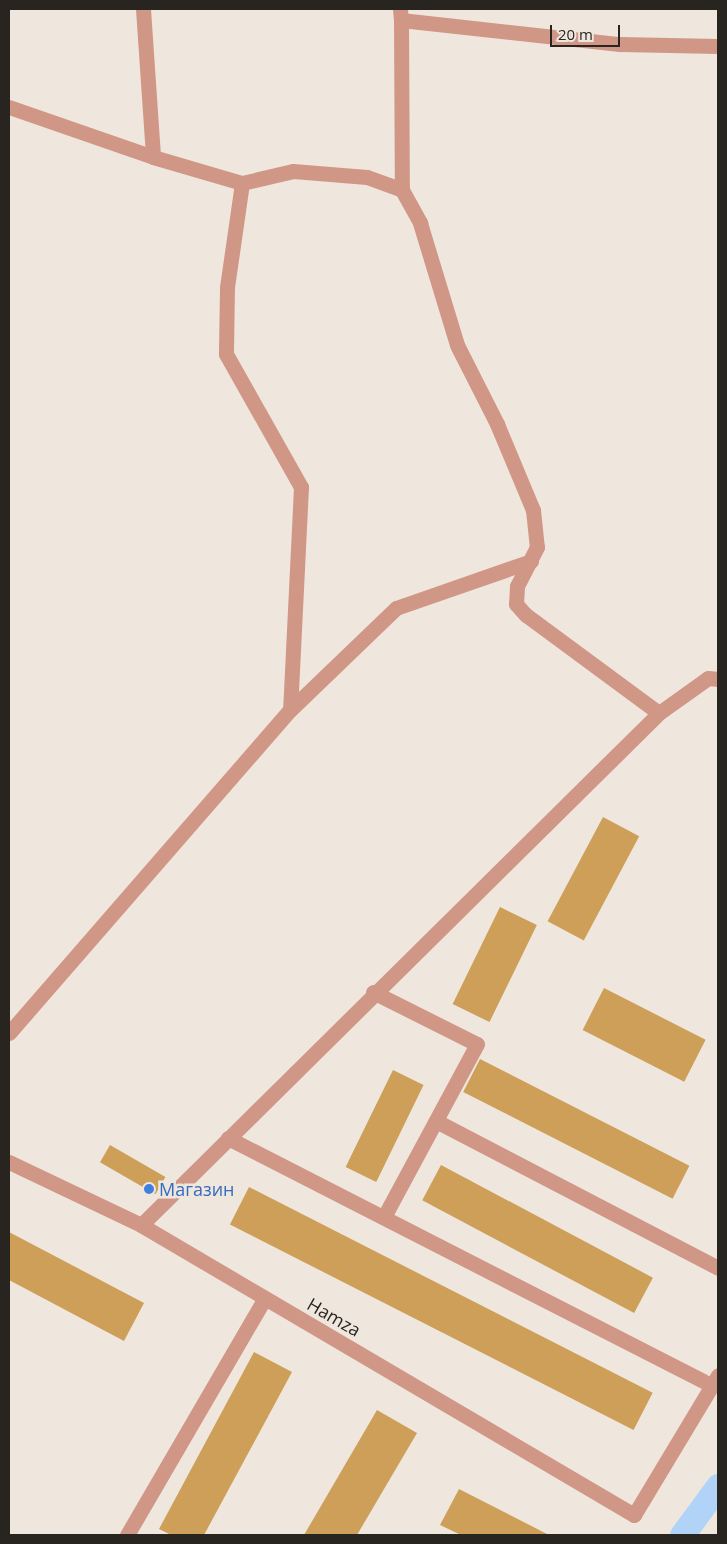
<!DOCTYPE html>
<html>
<head>
<meta charset="utf-8">
<style>
  body { margin:0 }
  #map { position:relative; width:727px; height:1544px; overflow:hidden; background:#efe7dd; font-family:"Open Sans",sans-serif }
  div>[style] { position:absolute }
  .canal>* { height:25px; margin:-12.5px; padding:0 12.5px; transform-origin:12.5px; border-radius:12.5px; background:#b1d3f8 }
  .building>* { inset:0; background:#cd9f58; transform-origin:0 0 }
  .pedestrian>* { height:15px; margin:-7.5px; padding:0 7.5px; transform-origin:7.5px; border-radius:7.5px; background:#d19786 }
  .minor>* { height:15px; margin:-7.5px; padding:0 7.5px; transform-origin:7.5px; border-radius:7.5px; background:#d19786 }
  .dots>* { width:14px; height:14px; translate:-50% -50%; box-sizing:border-box; border:2px solid #efe7dd; border-radius:50% }
  span { translate:-50% -50%; white-space:nowrap; text-align:center; line-height:1.15; -webkit-text-stroke:5px #efe7dd; paint-order:stroke }
  .shop-label { font-size:18px; color:#366cbe }
  .left { translate:0 -50%; text-align:left }
  .street-label { font-size:18px; color:#282521 }
  .frame { position:absolute; inset:0; border:10px solid #282521; pointer-events:none }
  .scale { position:absolute; left:550px; top:25px; width:70px; height:22px; box-sizing:border-box; border:2px solid #282521; border-top:0; padding-left:6px; font-size:15px; line-height:18px; white-space:nowrap; color:#282521; -webkit-text-stroke:4px #efe7dd; paint-order:stroke }
</style>
</head>
<body>
<div id="map">
  <div class="canal">
    <div style="left:682px;top:1535px;width:61px;rotate:-53.7deg"></div>
  </div>
  <div class="building">
    <div style="left:603px;top:817px;width:41px;height:118px;rotate:28deg"></div>
    <div style="left:500px;top:907px;width:41px;height:108px;rotate:26deg"></div>
    <div style="left:604px;top:988px;width:114px;height:47px;rotate:27deg"></div>
    <div style="left:480px;top:1059px;width:235px;height:37px;rotate:27deg"></div>
    <div style="left:393px;top:1070px;width:34px;height:108px;rotate:26deg"></div>
    <div style="left:110px;top:1145px;width:64px;height:20px;rotate:30deg"></div>
    <div style="left:441px;top:1165px;width:240px;height:40px;rotate:28deg"></div>
    <div style="left:249px;top:1187px;width:453px;height:42px;rotate:27deg"></div>
    <div style="clip-path:polygon(9px 1232px,144px 1303px,124px 1341px,9px 1280px)"></div>
    <div style="clip-path:polygon(254px 1352px,292px 1372px,204px 1535px,171px 1535px,159px 1529px)"></div>
    <div style="clip-path:polygon(377px 1410px,417px 1433px,357px 1535px,304px 1535px)"></div>
    <div style="clip-path:polygon(459px 1489px,549px 1535px,461px 1535px,440px 1525px)"></div>
  </div>
  <div class="pedestrian">
    <div style="left:401px;top:20px;width:170px;rotate:89.7deg"></div>
    <div style="left:659px;top:713px;width:60px;rotate:-35.5deg"></div>
    <div style="left:708px;top:678px;width:10px;rotate:6deg"></div>
    <div style="left:373px;top:992px;width:116px;rotate:26.6deg"></div>
    <div style="left:477px;top:1044px;width:196px;rotate:118.3deg"></div>
    <div style="left:436px;top:1121px;width:318px;rotate:27.5deg"></div>
    <div style="left:228px;top:1138px;width:534px;rotate:27.09deg"></div>
    <div style="left:127px;top:1535px;width:274px;rotate:-59.8deg"></div>
  </div>
  <div class="minor">
    <div style="left:143px;top:9px;width:148px;rotate:86.1deg"></div>
    <div style="left:400px;top:9px;width:11px;rotate:85deg"></div>
    <div style="left:401px;top:20px;width:220px;rotate:6.3deg"></div>
    <div style="left:620px;top:44px;width:98px;rotate:1.2deg"></div>
    <div style="left:9px;top:107px;width:152px;rotate:19.1deg"></div>
    <div style="left:153px;top:157px;width:93px;rotate:16.3deg"></div>
    <div style="left:242px;top:183px;width:52px;rotate:-13.2deg"></div>
    <div style="left:293px;top:171px;width:74px;rotate:4.6deg"></div>
    <div style="left:367px;top:177px;width:37px;rotate:20deg"></div>
    <div style="left:402px;top:190px;width:38px;rotate:61deg"></div>
    <div style="left:420px;top:223px;width:127px;rotate:73.1deg"></div>
    <div style="left:457px;top:345px;width:89px;rotate:63.1deg"></div>
    <div style="left:497px;top:424px;width:93px;rotate:67.3deg"></div>
    <div style="left:533px;top:510px;width:37px;rotate:84deg"></div>
    <div style="left:537px;top:547px;width:44px;rotate:117.1deg"></div>
    <div style="left:517px;top:586px;width:18px;rotate:93deg"></div>
    <div style="left:516px;top:604px;width:15px;rotate:48deg"></div>
    <div style="left:526px;top:615px;width:165px;rotate:36.4deg"></div>
    <div style="left:659px;top:713px;width:728px;rotate:135.33deg"></div>
    <div style="left:242px;top:183px;width:105px;rotate:98.2deg"></div>
    <div style="left:227px;top:287px;width:67px;rotate:90.9deg"></div>
    <div style="left:226px;top:354px;width:153px;rotate:60.6deg"></div>
    <div style="left:301px;top:487px;width:223px;rotate:92.8deg"></div>
    <div style="left:9px;top:1033px;width:428px;rotate:-49deg"></div>
    <div style="left:290px;top:710px;width:147px;rotate:-43.9deg"></div>
    <div style="left:396px;top:608px;width:143px;rotate:-19.2deg"></div>
    <div style="left:9px;top:1162px;width:146px;rotate:25.5deg"></div>
    <div style="left:141px;top:1225px;width:572px;rotate:30.47deg"></div>
    <div style="left:634px;top:1515px;width:163px;rotate:-59deg"></div>
  </div>
  <div class="dots">
    <div style="left:149px;top:1189px;background:#3f7fe0"></div>
  </div>
  <div class="shop-label">
    <span class="left" style="left:159px;top:1189px">Магазин</span>
  </div>
  <div class="street-label">
    <span style="left:334px;top:1317px;rotate:30deg">Hamza</span>
  </div>
  <div class="frame"></div>
  <div class="scale">20 m</div>
</div>
</body>
</html>
